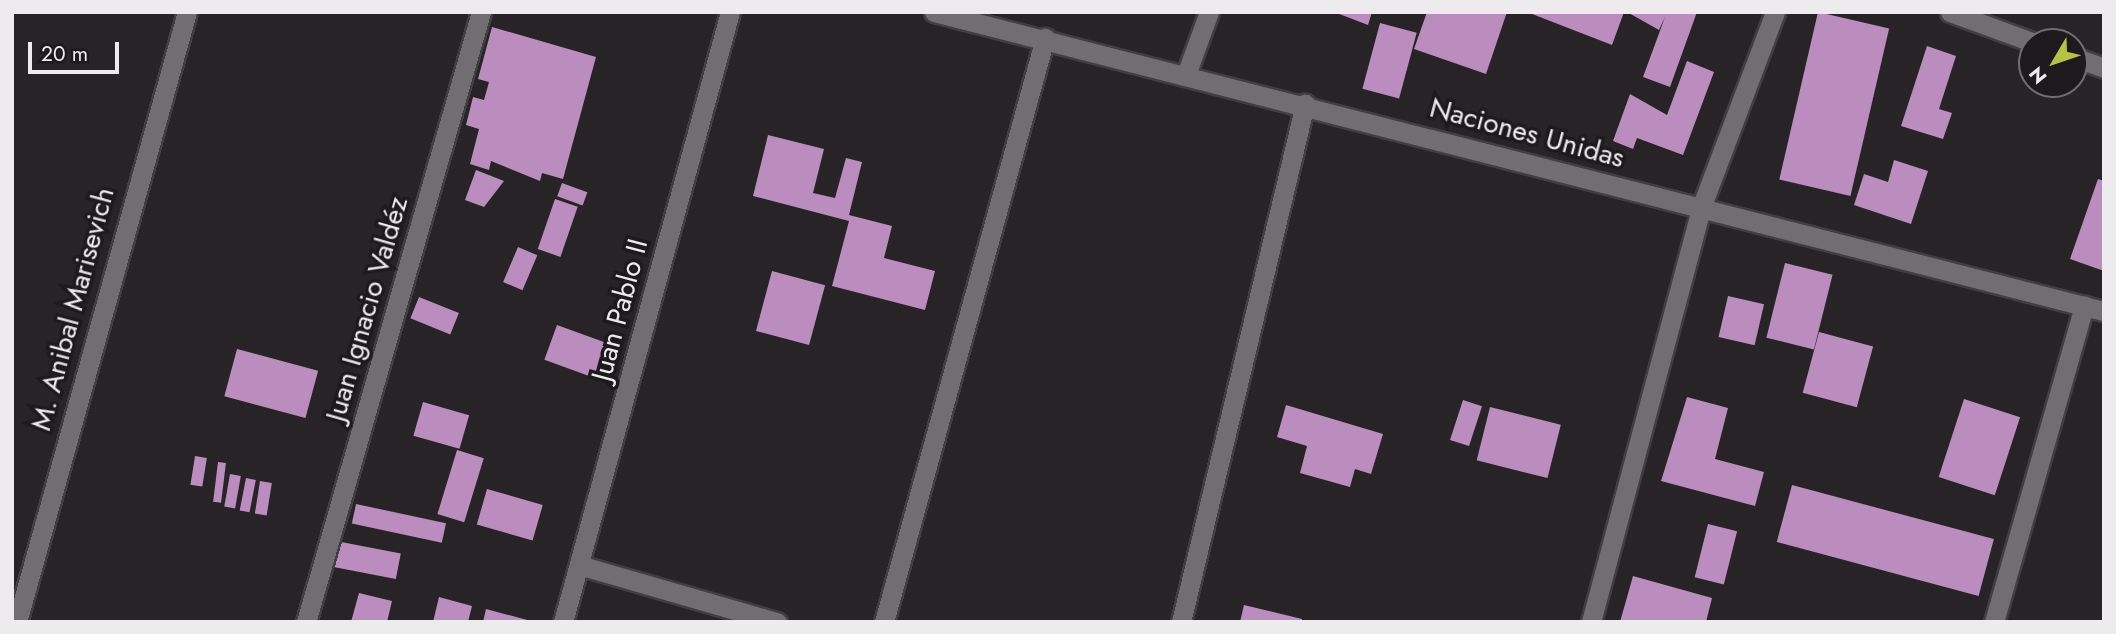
<!DOCTYPE html>
<html>
<head>
<meta charset="utf-8">
<style>
  body { margin:0 }
  #map { position:relative; width:2116px; height:634px; overflow:hidden; background:#272327; font-family:Jost,sans-serif }
  div>[style] { position:absolute }
  .building>* { inset:0; background:#bb8dbe; transform-origin:0 0 }
  .roads { filter:drop-shadow(2px 0 #413e41) drop-shadow(-2px 0 #413e41) drop-shadow(0 2px #413e41) drop-shadow(0 -2px #413e41) }
  .minor>* { height:19px; margin:-9.5px; padding:0 9.5px; transform-origin:9.5px; border-radius:9.5px; background:#726d72 }
  span { translate:-50% -50%; white-space:nowrap; text-align:center; line-height:1.15; -webkit-text-stroke:7px #1d1a1d; paint-order:stroke }
  .street-label { font-size:28px; color:#eeebee }
  .frame { position:absolute; inset:0; border:14px solid #eeebee; pointer-events:none }
  .north { position:absolute; left:2018px; top:28px; width:70px; height:70px; box-sizing:border-box; background:#1d1a1d; border:2px solid #716e71; border-radius:50%; rotate:231deg; font-size:19px; font-weight:700; line-height:28px; text-align:center; color:#eeebee }
  .north::after { content:''; display:block; margin:auto; width:24px; height:32px; background:#b6c148; clip-path:polygon(50% 0,100% 100%,50% 72%,0 100%) }
  .scale { position:absolute; left:28px; top:42px; width:91px; height:32px; box-sizing:border-box; border:4px solid #eeebee; border-top:0; padding-left:9px; font-size:21px; line-height:24px; white-space:nowrap; color:#eeebee; -webkit-text-stroke:5px #1d1a1d; paint-order:stroke }
</style>
</head>
<body>
<div id="map">
  <div class="building">
    <div style="clip-path:polygon(1334px 12px,1372px 12px,1368px 25px)"></div>
    <div style="clip-path:polygon(1427px 12px,1507px 12px,1486px 74px,1414px 49px)"></div>
    <div style="clip-path:polygon(1527px 12px,1624px 12px,1612px 45px)"></div>
    <div style="clip-path:polygon(1627px 12px,1697px 12px,1670px 87px,1643px 77px,1665px 17px,1659px 30px)"></div>
    <div style="left:1818px;top:12px;width:73px;height:172px;rotate:13deg"></div>
    <div style="left:1380px;top:23px;width:38px;height:68px;rotate:15deg"></div>
    <div style="clip-path:polygon(492px 27px,596px 57px,563px 179px,542px 173px,540px 181px,491px 161px,489px 170px,470px 164px,479px 129px,466px 125px,473px 97px,484px 100px,489px 82px,478px 79px)"></div>
    <div style="clip-path:polygon(1927px 46px,1956px 56px,1939px 109px,1952px 113px,1943px 139px,1901px 126px)"></div>
    <div style="clip-path:polygon(1687px 61px,1714px 72px,1683px 155px,1637px 138px,1633px 149px,1613px 141px,1630px 94px,1667px 115px)"></div>
    <div style="clip-path:polygon(768px 135px,824px 149px,813px 193px,835px 198px,846px 158px,862px 162px,849px 215px,892px 226px,884px 258px,935px 271px,925px 310px,832px 286px,849px 221px,753px 196px)"></div>
    <div style="clip-path:polygon(1894px 160px,1928px 171px,1911px 224px,1854px 205px,1864px 174px,1888px 182px)"></div>
    <div style="clip-path:polygon(476px 170px,504px 181px,484px 207px,465px 200px)"></div>
    <div style="clip-path:polygon(2098px 179px,2104px 181px,2104px 271px,2070px 259px)"></div>
    <div style="left:562px;top:183px;width:27px;height:14px;rotate:20deg"></div>
    <div style="left:555px;top:199px;width:24px;height:53px;rotate:19deg"></div>
    <div style="left:518px;top:247px;width:21px;height:38px;rotate:23deg"></div>
    <div style="left:1785px;top:263px;width:49px;height:77px;rotate:14deg"></div>
    <div style="left:772px;top:271px;width:55px;height:62px;rotate:15deg"></div>
    <div style="left:1728px;top:296px;width:37px;height:42px;rotate:13deg"></div>
    <div style="left:419px;top:297px;width:43px;height:23px;rotate:22deg"></div>
    <div style="left:557px;top:325px;width:63px;height:37px;rotate:20deg"></div>
    <div style="left:1819px;top:332px;width:56px;height:63px;rotate:15deg"></div>
    <div style="left:237px;top:349px;width:84px;height:49px;rotate:15deg"></div>
    <div style="clip-path:polygon(1687px 397px,1728px 408px,1715px 459px,1764px 472px,1755px 506px,1661px 481px)"></div>
    <div style="left:1964px;top:399px;width:59px;height:82px;rotate:18deg"></div>
    <div style="left:1463px;top:400px;width:20px;height:42px;rotate:18deg"></div>
    <div style="left:423px;top:402px;width:48px;height:35px;rotate:16deg"></div>
    <div style="clip-path:polygon(1286px 405px,1383px 434px,1371px 474px,1355px 469px,1350px 487px,1300px 473px,1307px 446px,1277px 437px)"></div>
    <div style="left:1490px;top:407px;width:73px;height:55px;rotate:14deg"></div>
    <div style="left:457px;top:450px;width:28px;height:67px;rotate:17deg"></div>
    <div style="left:195px;top:456px;width:12px;height:29px;rotate:9deg"></div>
    <div style="left:218px;top:462px;width:8px;height:40px;rotate:7deg"></div>
    <div style="left:230px;top:474px;width:11px;height:33px;rotate:10deg"></div>
    <div style="left:246px;top:478px;width:10px;height:33px;rotate:11deg"></div>
    <div style="left:260px;top:481px;width:12px;height:33px;rotate:9deg"></div>
    <div style="left:1792px;top:485px;width:209px;height:59px;rotate:15deg"></div>
    <div style="left:487px;top:489px;width:58px;height:37px;rotate:16deg"></div>
    <div style="left:356px;top:504px;width:92px;height:20px;rotate:12deg"></div>
    <div style="left:1708px;top:524px;width:30px;height:55px;rotate:14deg"></div>
    <div style="left:336px;top:541px;width:66px;height:26px;rotate:11deg"></div>
    <div style="clip-path:polygon(1633px 576px,1712px 598px,1706px 622px,1620px 622px)"></div>
    <div style="clip-path:polygon(359px 593px,392px 601px,387px 622px,351px 622px)"></div>
    <div style="clip-path:polygon(439px 597px,472px 606px,468px 622px,433px 622px)"></div>
    <div style="clip-path:polygon(1244px 605px,1302px 619px,1302px 622px,1240px 622px)"></div>
    <div style="clip-path:polygon(486px 609px,531px 621px,531px 622px,483px 622px)"></div>
  </div>
  <div class="roads">
    <div class="minor">
      <div style="left:934px;top:12px;width:1208px;rotate:14.34deg"></div>
      <div style="left:1950px;top:12px;width:87px;rotate:20.1deg"></div>
      <div style="left:2074px;top:57px;width:32px;rotate:20deg"></div>
      <div style="left:1187px;top:72px;width:64px;rotate:-69.9deg"></div>
      <div style="left:579px;top:565px;width:206px;rotate:16.1deg"></div>
      <div style="left:17px;top:622px;width:633px;rotate:-74.43deg"></div>
      <div style="left:306px;top:622px;width:635px;rotate:-73.99deg"></div>
      <div style="left:563px;top:622px;width:632px;rotate:-74.69deg"></div>
      <div style="left:884px;top:622px;width:606px;rotate:-74.59deg"></div>
      <div style="left:1181px;top:622px;width:533px;rotate:-76.54deg"></div>
      <div style="left:1591px;top:622px;width:428px;rotate:-75.1deg"></div>
      <div style="left:1701px;top:208px;width:210px;rotate:-69.3deg"></div>
      <div style="left:1994px;top:622px;width:329px;rotate:-74.1deg"></div>
    </div>
  </div>
  <div class="street-label">
    <span style="left:1527px;top:133px;rotate:15deg">Naciones Unidas</span>
    <span style="left:73px;top:309px;rotate:-75deg">M. Anibal Marisevich</span>
    <span style="left:367px;top:309px;rotate:-74deg">Juan Ignacio Valdéz</span>
    <span style="left:620px;top:310px;rotate:-75deg">Juan Pablo II</span>
  </div>
  <div class="frame"></div>
  <div class="north">N</div>
  <div class="scale">20 m</div>
</div>
</body>
</html>
